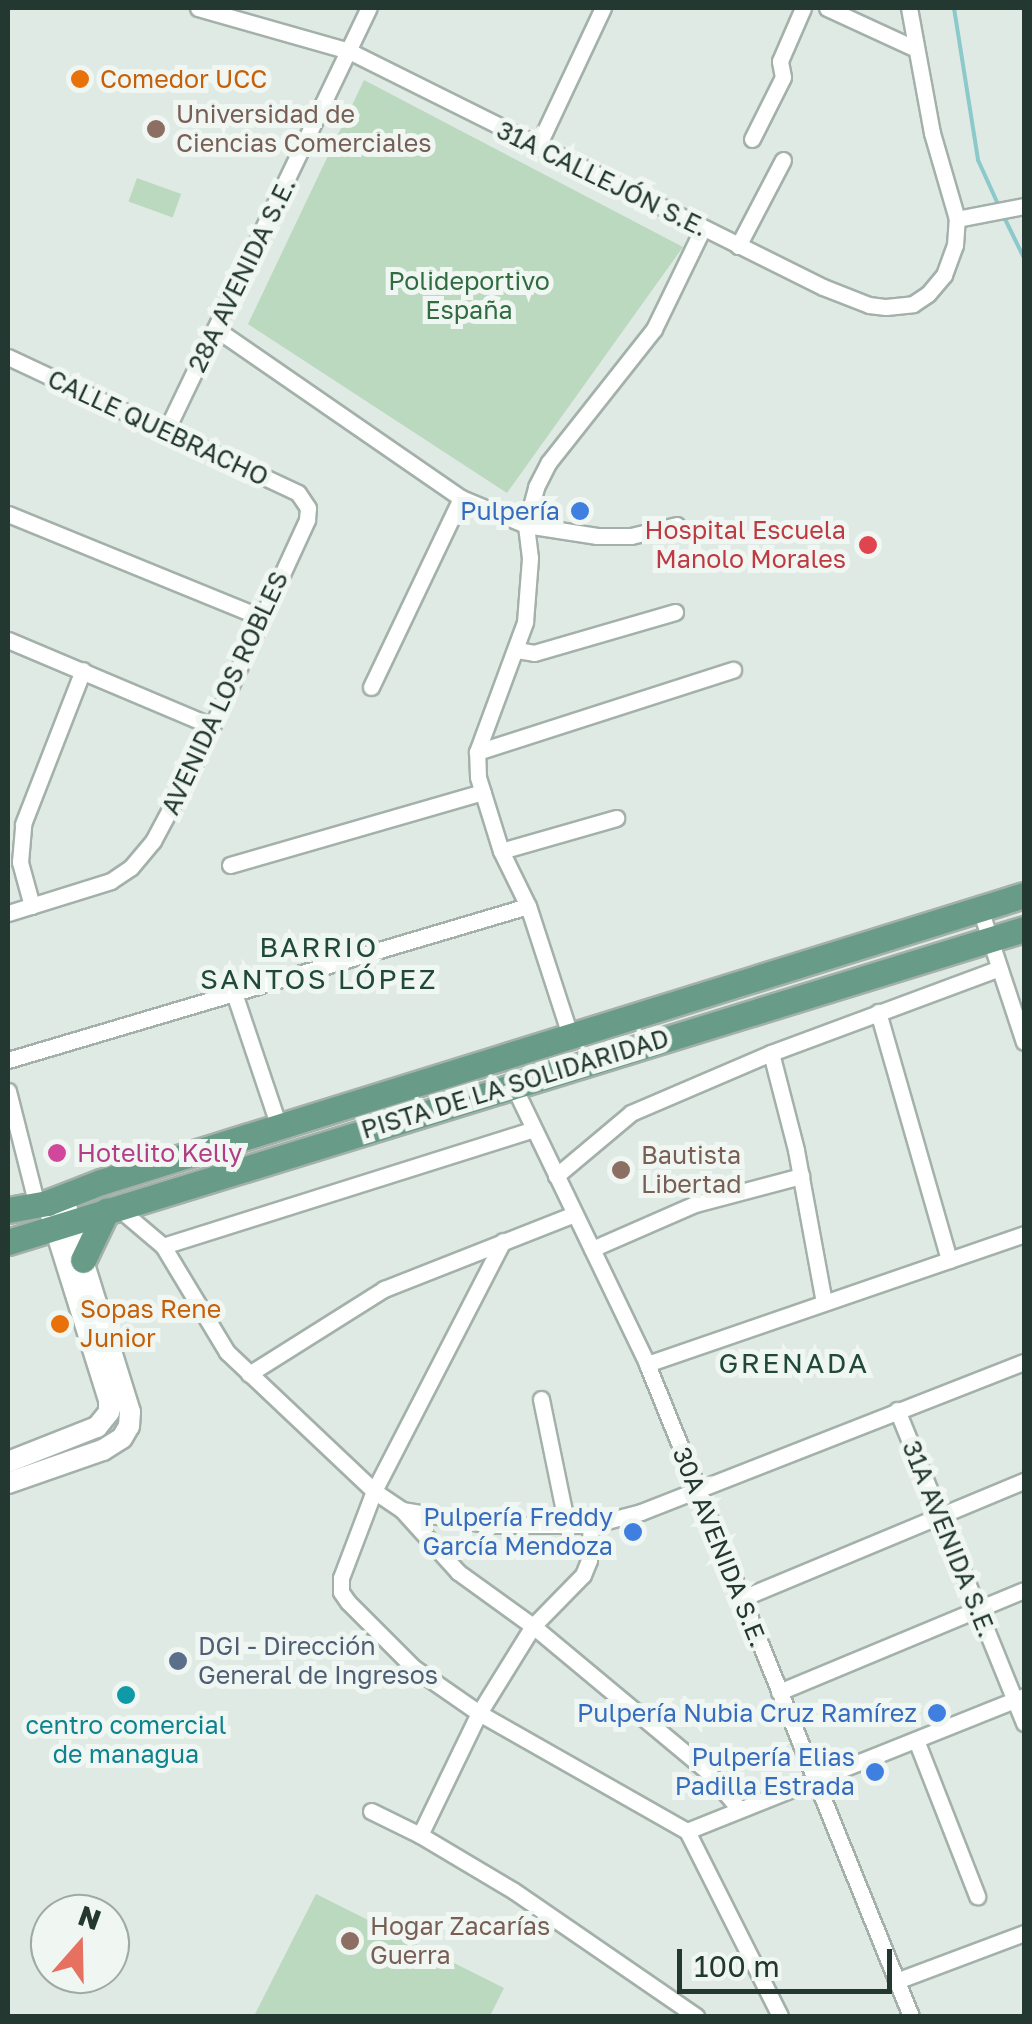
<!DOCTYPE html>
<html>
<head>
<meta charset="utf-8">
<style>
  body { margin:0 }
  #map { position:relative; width:1032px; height:2024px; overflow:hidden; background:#e0eae4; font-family:"Golos Text",sans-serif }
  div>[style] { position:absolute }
  .green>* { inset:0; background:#bad9bf; transform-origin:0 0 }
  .stream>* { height:4px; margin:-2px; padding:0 2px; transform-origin:2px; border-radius:2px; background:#8cc9cb }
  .roads { filter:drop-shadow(2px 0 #a3b1aa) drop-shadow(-2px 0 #a3b1aa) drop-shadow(0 2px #a3b1aa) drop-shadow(0 -2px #a3b1aa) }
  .minor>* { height:15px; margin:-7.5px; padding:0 7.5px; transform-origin:7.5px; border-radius:7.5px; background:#fff }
  .tertiary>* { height:20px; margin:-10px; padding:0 10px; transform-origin:10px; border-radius:10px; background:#fff }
  .primary>* { height:25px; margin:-12.5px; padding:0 12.5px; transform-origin:12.5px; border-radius:12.5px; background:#689c88 }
  .dots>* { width:28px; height:28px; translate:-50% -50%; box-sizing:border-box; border:5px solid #f0f6f2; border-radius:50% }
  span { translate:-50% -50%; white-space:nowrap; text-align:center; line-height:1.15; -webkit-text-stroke:10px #f0f6f2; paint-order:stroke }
  .food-label { font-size:25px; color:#c56008 }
  .left { translate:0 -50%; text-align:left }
  .education-label { font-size:25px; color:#785e54 }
  .street-label { font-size:25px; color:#223830 }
  .park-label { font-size:25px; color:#306c40 }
  .shop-label { font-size:25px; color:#366cbe }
  .right { translate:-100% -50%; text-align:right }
  .health-label { font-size:25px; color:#be3a42 }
  .hotel-label { font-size:25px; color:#b23c85 }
  .service-label { font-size:25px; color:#4e5e75 }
  .culture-label { font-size:25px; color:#0d838f }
  .neighbourhood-label { font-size:28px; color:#20493a; letter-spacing:2.5px }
  .frame { position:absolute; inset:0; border:10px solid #223830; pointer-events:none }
  .north { position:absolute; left:30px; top:1894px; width:100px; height:100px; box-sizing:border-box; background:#f0f6f2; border:2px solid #9eaaa4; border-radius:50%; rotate:20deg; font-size:28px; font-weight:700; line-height:40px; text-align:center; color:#223830 }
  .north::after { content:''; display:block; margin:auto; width:35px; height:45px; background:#e67161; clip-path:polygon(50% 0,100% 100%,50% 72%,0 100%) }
  .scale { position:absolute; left:677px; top:1949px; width:215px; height:45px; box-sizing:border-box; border:5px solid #223830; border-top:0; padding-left:12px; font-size:30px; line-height:35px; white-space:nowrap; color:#223830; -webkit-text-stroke:8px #f0f6f2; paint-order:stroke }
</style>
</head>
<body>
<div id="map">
  <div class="green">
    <div style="clip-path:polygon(364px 80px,683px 247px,507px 493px,248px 324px)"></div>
    <div style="left:137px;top:178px;width:47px;height:25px;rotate:20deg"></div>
    <div style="clip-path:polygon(316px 1894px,504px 1988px,490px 2016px,254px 2016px)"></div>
  </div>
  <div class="stream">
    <div style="left:954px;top:8px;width:154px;rotate:81deg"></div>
    <div style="left:978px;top:160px;width:48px;rotate:65.6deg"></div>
    <div style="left:1002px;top:213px;width:50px;rotate:63.9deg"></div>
  </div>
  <div class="roads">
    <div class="minor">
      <div style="left:198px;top:8px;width:157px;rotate:15.9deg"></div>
      <div style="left:349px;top:51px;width:530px;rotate:26.47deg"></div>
      <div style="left:823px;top:287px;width:49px;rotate:21.4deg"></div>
      <div style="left:869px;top:305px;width:17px;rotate:7deg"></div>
      <div style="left:886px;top:307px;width:27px;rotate:-6deg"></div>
      <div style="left:913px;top:304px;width:18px;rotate:-34deg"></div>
      <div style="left:928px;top:294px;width:25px;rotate:-50deg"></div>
      <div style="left:944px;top:275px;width:32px;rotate:-70deg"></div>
      <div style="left:955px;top:245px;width:26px;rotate:-86deg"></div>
      <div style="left:957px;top:219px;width:90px;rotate:-106.2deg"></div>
      <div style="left:932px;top:133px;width:127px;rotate:-100.4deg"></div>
      <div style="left:827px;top:8px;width:98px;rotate:24.7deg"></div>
      <div style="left:752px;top:139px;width:69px;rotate:-63.4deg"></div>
      <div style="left:783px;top:77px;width:16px;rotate:-101deg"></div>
      <div style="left:780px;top:61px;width:58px;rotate:-66.5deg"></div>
      <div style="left:537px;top:148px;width:155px;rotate:-64.8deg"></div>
      <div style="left:957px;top:219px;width:68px;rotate:-11deg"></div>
      <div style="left:738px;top:246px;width:97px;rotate:-62.4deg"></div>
      <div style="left:216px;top:329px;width:298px;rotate:34.6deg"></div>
      <div style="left:461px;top:498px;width:70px;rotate:22.6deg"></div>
      <div style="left:526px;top:525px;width:72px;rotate:8.8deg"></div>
      <div style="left:597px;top:536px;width:34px"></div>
      <div style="left:631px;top:536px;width:47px;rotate:-13.4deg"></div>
      <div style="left:8px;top:357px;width:320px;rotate:25.1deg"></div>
      <div style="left:298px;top:493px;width:18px;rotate:56deg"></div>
      <div style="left:308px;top:508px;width:12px;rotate:95deg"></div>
      <div style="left:307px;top:520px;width:256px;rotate:114.7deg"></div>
      <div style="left:200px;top:753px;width:100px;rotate:118.1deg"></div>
      <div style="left:153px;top:841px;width:35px;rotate:130deg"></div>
      <div style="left:130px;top:868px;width:23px;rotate:146deg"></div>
      <div style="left:111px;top:881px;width:108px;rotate:162.7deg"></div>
      <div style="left:165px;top:433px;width:471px;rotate:-64.4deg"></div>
      <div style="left:8px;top:514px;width:272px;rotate:22.2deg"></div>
      <div style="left:8px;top:640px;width:221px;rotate:22.9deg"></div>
      <div style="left:517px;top:650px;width:17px;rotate:10deg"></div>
      <div style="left:534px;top:653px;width:147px;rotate:-16.2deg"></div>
      <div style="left:371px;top:687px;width:209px;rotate:-64.5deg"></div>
      <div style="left:477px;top:752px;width:269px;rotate:-17.8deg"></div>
      <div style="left:501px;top:851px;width:120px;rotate:-16deg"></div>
      <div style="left:230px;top:865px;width:263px;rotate:-16.1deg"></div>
      <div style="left:32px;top:906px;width:46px;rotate:-105.3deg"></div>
      <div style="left:20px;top:862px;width:38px;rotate:-85deg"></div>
      <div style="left:23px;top:824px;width:165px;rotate:-68.7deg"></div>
      <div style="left:980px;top:909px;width:140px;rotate:71.7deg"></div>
      <div style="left:234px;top:993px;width:141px;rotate:71.4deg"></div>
      <div style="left:878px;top:1012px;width:258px;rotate:74deg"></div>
      <div style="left:570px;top:1035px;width:136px;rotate:-108deg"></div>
      <div style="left:528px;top:906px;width:61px;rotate:-116.1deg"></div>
      <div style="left:501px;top:851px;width:77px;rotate:-107.3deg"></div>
      <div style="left:478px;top:777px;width:25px;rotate:-92deg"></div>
      <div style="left:477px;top:752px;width:139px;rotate:-69.7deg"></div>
      <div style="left:525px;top:622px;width:64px;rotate:-85.5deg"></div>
      <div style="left:530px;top:558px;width:33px;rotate:-97deg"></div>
      <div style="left:526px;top:525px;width:39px;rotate:-75deg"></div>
      <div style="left:536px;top:487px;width:28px;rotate:-63deg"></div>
      <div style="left:549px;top:462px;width:169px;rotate:-51.7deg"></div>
      <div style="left:654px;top:329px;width:112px;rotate:-64.1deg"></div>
      <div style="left:771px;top:1053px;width:100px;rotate:75.5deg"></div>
      <div style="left:796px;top:1150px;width:155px;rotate:79.6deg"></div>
      <div style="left:8px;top:1060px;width:542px;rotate:-16.5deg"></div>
      <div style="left:513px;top:1085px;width:310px;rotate:64.3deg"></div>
      <div style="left:647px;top:1364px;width:703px;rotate:67.96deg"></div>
      <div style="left:8px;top:1091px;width:106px;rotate:75.8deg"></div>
      <div style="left:556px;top:1176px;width:98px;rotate:-40deg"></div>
      <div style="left:631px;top:1113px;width:152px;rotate:-23.2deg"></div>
      <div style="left:771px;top:1053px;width:243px;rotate:-20.4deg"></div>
      <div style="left:117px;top:1207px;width:60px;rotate:40.3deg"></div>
      <div style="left:163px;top:1246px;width:124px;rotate:58.9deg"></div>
      <div style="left:227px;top:1352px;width:202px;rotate:43.4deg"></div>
      <div style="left:374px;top:1491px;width:34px;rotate:34deg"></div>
      <div style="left:402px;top:1510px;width:91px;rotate:9.5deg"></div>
      <div style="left:492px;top:1525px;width:99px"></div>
      <div style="left:591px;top:1525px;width:52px;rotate:-14.6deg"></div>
      <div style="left:641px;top:1512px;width:411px;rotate:-21.4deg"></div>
      <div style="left:503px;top:1241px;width:281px;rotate:117.3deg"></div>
      <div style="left:374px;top:1491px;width:93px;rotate:110.8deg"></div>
      <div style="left:341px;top:1578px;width:14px;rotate:90deg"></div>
      <div style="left:341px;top:1592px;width:12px;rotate:55deg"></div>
      <div style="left:348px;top:1602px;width:93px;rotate:45deg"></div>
      <div style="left:414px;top:1668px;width:79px;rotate:34.7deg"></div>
      <div style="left:479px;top:1713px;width:239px;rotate:29.6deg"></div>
      <div style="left:687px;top:1831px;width:363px;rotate:-21.8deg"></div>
      <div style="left:163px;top:1246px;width:388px;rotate:-17.5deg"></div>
      <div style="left:592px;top:1249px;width:112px;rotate:-23.6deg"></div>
      <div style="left:695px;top:1204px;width:110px;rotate:-14.8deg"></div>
      <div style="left:647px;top:1364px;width:399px;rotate:-19deg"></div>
      <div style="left:249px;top:1374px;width:160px;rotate:-32.2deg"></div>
      <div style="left:384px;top:1289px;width:204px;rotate:-21.5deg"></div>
      <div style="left:541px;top:1399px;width:130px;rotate:78.4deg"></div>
      <div style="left:897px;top:1410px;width:338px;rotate:67.9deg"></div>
      <div style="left:402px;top:1510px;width:84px;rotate:47.9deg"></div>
      <div style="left:458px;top:1572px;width:92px;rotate:35.8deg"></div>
      <div style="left:533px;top:1626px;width:225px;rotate:39.8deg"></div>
      <div style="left:706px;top:1770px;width:52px;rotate:49.6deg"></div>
      <div style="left:740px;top:1599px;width:308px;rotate:-22.6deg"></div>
      <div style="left:779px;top:1692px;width:265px;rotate:-22.6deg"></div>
      <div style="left:916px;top:1740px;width:168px;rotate:68.6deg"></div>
      <div style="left:371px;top:1811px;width:55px;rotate:26.1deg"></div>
      <div style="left:420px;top:1835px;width:136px;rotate:-64.2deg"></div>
      <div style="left:479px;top:1713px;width:102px;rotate:-58.2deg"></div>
      <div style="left:533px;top:1626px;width:71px;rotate:-45.6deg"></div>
      <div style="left:583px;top:1575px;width:16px;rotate:-68deg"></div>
      <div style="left:589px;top:1560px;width:35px;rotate:-87deg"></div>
      <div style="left:687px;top:1831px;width:207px;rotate:63.3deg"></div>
      <div style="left:420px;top:1835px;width:109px;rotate:30.8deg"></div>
      <div style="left:514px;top:1891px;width:221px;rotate:34.5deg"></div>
      <div style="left:899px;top:1980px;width:134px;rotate:-20.6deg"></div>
    </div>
    <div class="tertiary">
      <div style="left:8px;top:1462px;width:96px;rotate:-21.5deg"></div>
      <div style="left:97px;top:1427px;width:19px;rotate:-51deg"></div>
      <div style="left:109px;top:1412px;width:12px;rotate:-90deg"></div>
      <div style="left:109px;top:1400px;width:194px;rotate:-107.4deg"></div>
      <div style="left:8px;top:1483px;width:101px;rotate:-19.2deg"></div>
      <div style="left:103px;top:1450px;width:22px;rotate:-32deg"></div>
      <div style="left:122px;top:1438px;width:14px;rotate:-60deg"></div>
      <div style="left:129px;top:1426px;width:14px;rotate:-86deg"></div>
      <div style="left:130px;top:1412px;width:212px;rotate:-107.3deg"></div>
    </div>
    <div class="primary">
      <div style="left:8px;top:1210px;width:40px;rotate:-10deg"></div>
      <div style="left:47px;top:1203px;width:58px;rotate:-21.3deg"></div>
      <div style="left:101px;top:1182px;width:967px;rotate:-17.27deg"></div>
      <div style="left:8px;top:1242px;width:1063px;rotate:-17.12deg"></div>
      <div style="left:83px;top:1260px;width:55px;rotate:-64.4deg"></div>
    </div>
  </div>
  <div class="dots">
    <div style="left:80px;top:79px;background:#e8710a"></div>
    <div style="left:156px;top:129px;background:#8d6e63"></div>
    <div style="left:580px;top:511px;background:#3f7fe0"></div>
    <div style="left:868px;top:545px;background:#e0444e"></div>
    <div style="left:57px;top:1153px;background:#d1479c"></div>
    <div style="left:621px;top:1170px;background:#8d6e63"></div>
    <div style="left:60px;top:1324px;background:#e8710a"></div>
    <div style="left:633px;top:1532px;background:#3f7fe0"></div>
    <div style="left:178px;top:1661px;background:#5c6f8a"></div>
    <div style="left:126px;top:1695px;background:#0f9aa8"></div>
    <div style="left:937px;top:1713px;background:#3f7fe0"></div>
    <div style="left:875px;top:1772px;background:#3f7fe0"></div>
    <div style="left:350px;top:1941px;background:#8d6e63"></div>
  </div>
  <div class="food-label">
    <span class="left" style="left:100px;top:79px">Comedor UCC</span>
    <span class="left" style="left:80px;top:1324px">Sopas Rene<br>Junior</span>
  </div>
  <div class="education-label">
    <span class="left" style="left:176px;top:129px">Universidad de<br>Ciencias Comerciales</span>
    <span class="left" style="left:641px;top:1170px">Bautista<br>Libertad</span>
    <span class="left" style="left:370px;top:1941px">Hogar Zacarías<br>Guerra</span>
  </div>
  <div class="street-label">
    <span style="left:602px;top:179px;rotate:26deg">31A CALLEJÓN S.E.</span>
    <span style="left:242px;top:275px;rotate:-64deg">28A AVENIDA S.E.</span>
    <span style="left:158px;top:428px;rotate:25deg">CALLE QUEBRACHO</span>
    <span style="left:225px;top:693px;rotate:-65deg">AVENIDA LOS ROBLES</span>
    <span style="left:515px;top:1084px;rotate:-17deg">PISTA DE LA SOLIDARIDAD</span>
    <span style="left:949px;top:1539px;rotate:68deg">31A AVENIDA S.E.</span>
    <span style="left:720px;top:1547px;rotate:68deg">30A AVENIDA S.E.</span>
  </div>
  <div class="park-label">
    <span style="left:469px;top:296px">Polideportivo<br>España</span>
  </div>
  <div class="shop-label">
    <span class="right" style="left:560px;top:511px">Pulpería</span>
    <span class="right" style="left:613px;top:1532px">Pulpería Freddy<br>García Mendoza</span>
    <span class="right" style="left:917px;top:1713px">Pulpería Nubia Cruz Ramírez</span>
    <span class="right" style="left:855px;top:1772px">Pulpería Elias<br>Padilla Estrada</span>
  </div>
  <div class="health-label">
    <span class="right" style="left:846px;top:545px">Hospital Escuela<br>Manolo Morales</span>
  </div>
  <div class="hotel-label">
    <span class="left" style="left:77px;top:1153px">Hotelito Kelly</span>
  </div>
  <div class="service-label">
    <span class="left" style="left:198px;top:1661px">DGI - Dirección<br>General de Ingresos</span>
  </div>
  <div class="culture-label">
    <span style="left:126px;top:1740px">centro comercial<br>de managua</span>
  </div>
  <div class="neighbourhood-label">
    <span style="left:319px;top:963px">BARRIO<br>SANTOS LÓPEZ</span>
    <span style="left:794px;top:1363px">GRENADA</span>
  </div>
  <div class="frame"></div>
  <div class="north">N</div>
  <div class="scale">100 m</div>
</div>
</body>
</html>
